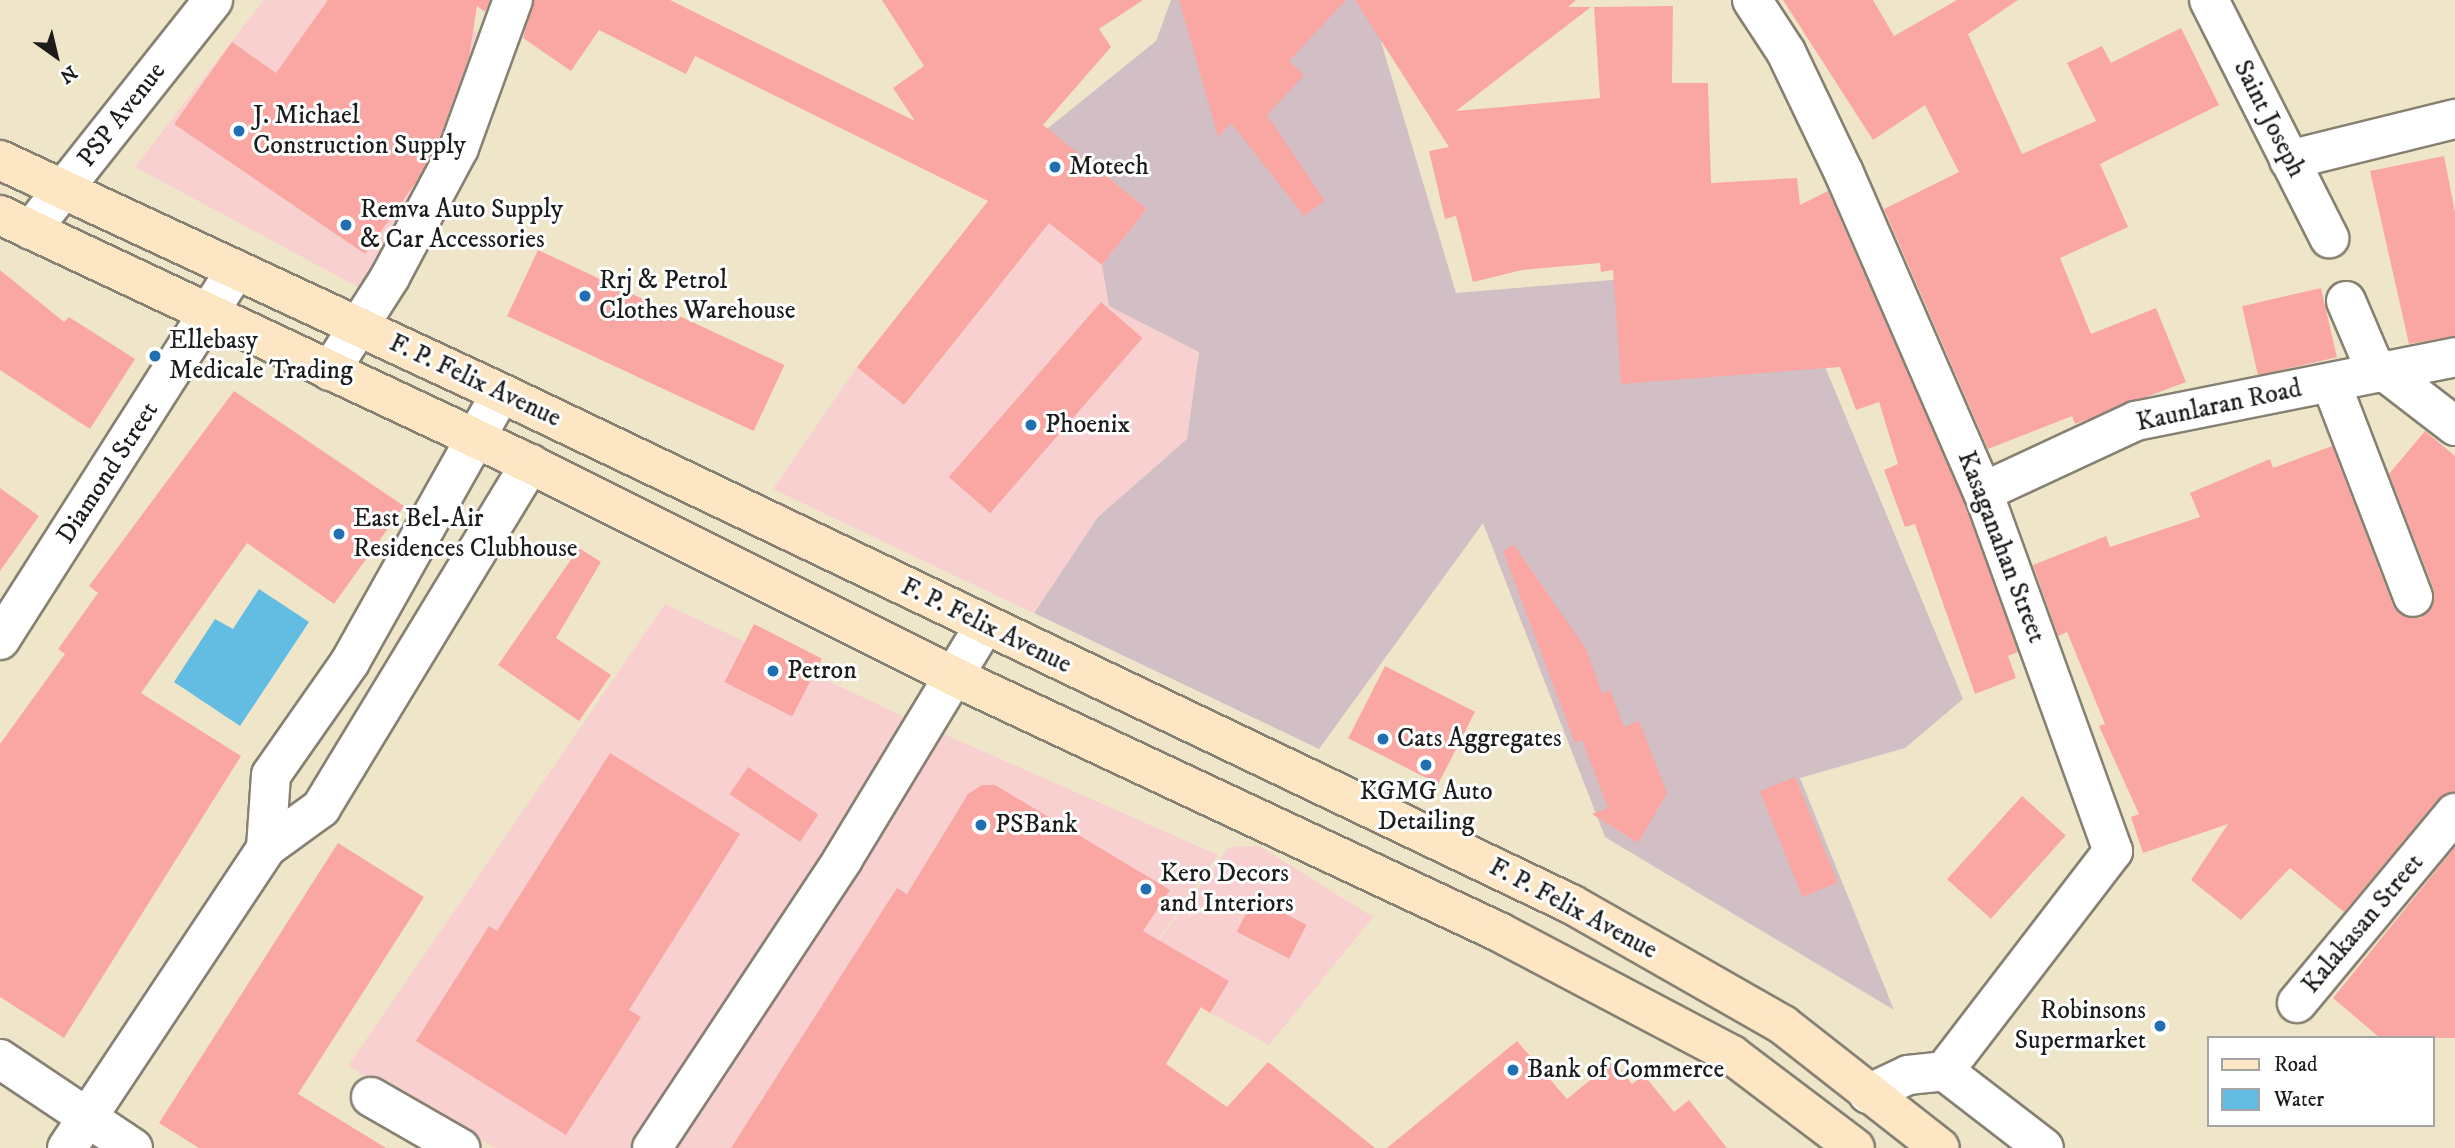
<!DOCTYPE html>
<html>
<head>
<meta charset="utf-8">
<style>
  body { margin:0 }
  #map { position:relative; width:2455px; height:1148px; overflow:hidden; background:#efe6ca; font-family:"IM FELL DW Pica",serif }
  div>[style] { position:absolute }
  .built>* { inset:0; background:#f7d0cf }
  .industrial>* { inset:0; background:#d2bec5 }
  .water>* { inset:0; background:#63bce1 }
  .building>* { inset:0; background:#faa7a4; transform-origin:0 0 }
  .roads { filter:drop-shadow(2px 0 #868173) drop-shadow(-2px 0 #868173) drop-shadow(0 2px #868173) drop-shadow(0 -2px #868173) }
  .minor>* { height:38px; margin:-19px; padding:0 19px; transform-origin:19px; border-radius:19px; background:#fff }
  .secondary>* { height:38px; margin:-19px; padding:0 19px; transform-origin:19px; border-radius:19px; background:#fce6c4 }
  .dots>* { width:19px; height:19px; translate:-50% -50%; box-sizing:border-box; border:4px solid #fff; border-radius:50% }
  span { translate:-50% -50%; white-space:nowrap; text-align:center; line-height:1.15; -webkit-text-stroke:6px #fff; paint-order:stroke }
  .street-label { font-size:26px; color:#1c1c1c }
  .poi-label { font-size:26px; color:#1c1c1c }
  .left { translate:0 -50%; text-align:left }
  .right { translate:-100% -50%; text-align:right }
  .legend { position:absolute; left:2207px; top:1036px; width:228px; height:91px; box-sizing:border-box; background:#fff; border:2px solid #a4a4a4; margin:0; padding:9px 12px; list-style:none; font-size:21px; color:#1c1c1c }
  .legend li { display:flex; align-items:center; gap:14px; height:35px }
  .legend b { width:35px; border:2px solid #a4a4a4 }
  .north { position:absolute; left:21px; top:21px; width:70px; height:70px; -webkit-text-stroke:5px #fff; paint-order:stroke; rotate:146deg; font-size:19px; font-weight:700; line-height:28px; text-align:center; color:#1c1c1c }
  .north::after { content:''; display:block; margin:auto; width:24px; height:32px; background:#1c1c1c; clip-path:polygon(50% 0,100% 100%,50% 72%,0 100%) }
</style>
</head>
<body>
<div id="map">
  <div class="built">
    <div style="clip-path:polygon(264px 0,427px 0,478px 33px,465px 119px,358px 287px,135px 167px)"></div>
    <div style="clip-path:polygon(1047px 129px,1147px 209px,1102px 265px,1110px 306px,1199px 351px,1187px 439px,1098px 517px,1033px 613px,773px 489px,857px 367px)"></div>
    <div style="clip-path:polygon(665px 604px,894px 712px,1218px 855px,1137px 969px,1229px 847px,1259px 846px,1373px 917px,1269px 1045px,1134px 971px,1005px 1148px,495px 1148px,348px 1066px)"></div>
  </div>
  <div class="industrial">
    <div style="clip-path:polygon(1171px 0,1438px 0,1379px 35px,1456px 293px,1818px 263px,1826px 369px,1963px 699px,1905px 748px,1800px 778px,1894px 1010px,1605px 837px,1483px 523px,1319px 749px,1034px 613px,1098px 517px,1187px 439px,1199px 352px,1109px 306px,1102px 265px,1147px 209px,1047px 129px,1156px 41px)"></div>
  </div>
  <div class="water">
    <div style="clip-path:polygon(259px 589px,309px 622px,240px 726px,174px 682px,215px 619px,233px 629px)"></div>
  </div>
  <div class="building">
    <div style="clip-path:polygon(328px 0,490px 0,485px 12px,477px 6px,469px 57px,439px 139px,416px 182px,365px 254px,174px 124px,232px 42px,276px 73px)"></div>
    <div style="clip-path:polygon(534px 0,670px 0,915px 121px,893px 88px,924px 66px,882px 0,1143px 0,1099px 29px,1111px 47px,1043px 125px,1147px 209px,1102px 265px,1049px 223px,904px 405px,857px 367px,988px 201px,695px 56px,686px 74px,599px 30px,571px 71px,523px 38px)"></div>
    <div style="clip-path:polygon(1179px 0,1346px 0,1289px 61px,1304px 75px,1267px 115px,1325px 201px,1304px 216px,1231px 123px,1218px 137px)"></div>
    <div style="clip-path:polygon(1355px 0,1576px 0,1568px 7px,1591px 7px,1456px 111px,1600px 98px,1594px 7px,1673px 6px,1672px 83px,1708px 83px,1711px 183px,1797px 178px,1800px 205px,1828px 191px,1963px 500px,2018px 652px,2008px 656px,2016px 678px,1975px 694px,1915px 524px,1905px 527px,1884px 470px,1898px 464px,1879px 402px,1856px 410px,1840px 367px,1621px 384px,1613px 270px,1601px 272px,1600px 263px,1522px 270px,1473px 282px,1456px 216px,1445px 219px,1429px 151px,1449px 147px)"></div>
    <div style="clip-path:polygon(1783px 0,1873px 0,1894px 36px,1957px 0,2018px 0,1968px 34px,2022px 154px,2096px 121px,2067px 63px,2102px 46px,2111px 63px,2181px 28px,2219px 105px,2100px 164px,2128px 227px,2060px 258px,2091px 334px,2156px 308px,2186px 382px,2075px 424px,2072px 416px,1988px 449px,1884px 209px,1959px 172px,1925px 105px,1873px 140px)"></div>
    <div style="clip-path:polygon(2444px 156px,2455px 212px,2455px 336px,2409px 344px,2370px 171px)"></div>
    <div style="left:538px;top:250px;width:272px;height:73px;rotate:25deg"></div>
    <div style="clip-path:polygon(0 270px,64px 322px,69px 317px,135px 359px,90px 429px,0 370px)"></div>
    <div style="left:2321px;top:288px;width:71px;height:81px;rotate:77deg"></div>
    <div style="left:1101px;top:302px;width:55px;height:232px;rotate:41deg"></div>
    <div style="clip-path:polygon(234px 391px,404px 506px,334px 604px,247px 543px,141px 693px,241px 756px,64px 1038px,0 997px,0 744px,65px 654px,58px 649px,98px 593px,89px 586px)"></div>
    <div style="clip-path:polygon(2425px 431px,2455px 456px,2455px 792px,2438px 799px,2344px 912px,2290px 868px,2241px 920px,2191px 880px,2228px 824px,2143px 853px,2131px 817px,2139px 814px,2099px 726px,2105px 724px,2067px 632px,2058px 636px,2033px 565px,2106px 536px,2110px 547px,2200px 517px,2190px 493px,2270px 459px,2273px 468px,2332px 446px,2393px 605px,2400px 614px,2420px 618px,2430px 610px,2434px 590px,2389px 474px)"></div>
    <div style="clip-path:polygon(0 488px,39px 516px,0 571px)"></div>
    <div style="clip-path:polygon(1514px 545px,1586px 649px,1602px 693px,1610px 690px,1624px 727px,1639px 721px,1667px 793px,1638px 843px,1592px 814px,1608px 808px,1582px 740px,1575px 743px,1503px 551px)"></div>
    <div style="clip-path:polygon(579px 548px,601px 562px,556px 638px,611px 675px,579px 721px,498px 665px)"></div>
    <div style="left:754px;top:624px;width:76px;height:65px;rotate:27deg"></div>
    <div style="left:1385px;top:666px;width:101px;height:81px;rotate:27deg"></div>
    <div style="clip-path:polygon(610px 753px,740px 834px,629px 1010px,641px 1017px,566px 1135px,416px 1041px,489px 926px,497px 931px)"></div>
    <div style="left:748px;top:767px;width:85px;height:33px;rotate:34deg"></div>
    <div style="left:1795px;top:777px;width:114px;height:38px;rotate:68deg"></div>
    <div style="clip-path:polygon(982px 785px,995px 785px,1170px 890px,1143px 931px,1229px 981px,1210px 1013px,1201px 1007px,1166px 1064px,1227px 1107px,1268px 1062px,1375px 1148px,731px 1148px,897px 888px,907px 894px,968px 794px)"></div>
    <div style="left:2022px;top:796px;width:59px;height:112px;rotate:42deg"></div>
    <div style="clip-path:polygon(338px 843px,424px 897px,298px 1094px,386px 1148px,199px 1148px,159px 1123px)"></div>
    <div style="clip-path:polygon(2455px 847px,2455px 1038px,2380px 1038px,2333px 998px)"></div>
    <div style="left:1254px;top:898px;width:59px;height:38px;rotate:27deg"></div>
    <div style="clip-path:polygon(1517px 1041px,1567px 1099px,1614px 1061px,1632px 1084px,1644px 1075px,1674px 1112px,1689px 1100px,1727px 1148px,1387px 1148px)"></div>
  </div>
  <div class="roads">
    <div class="minor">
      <div style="left:1752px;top:0;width:62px;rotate:56.8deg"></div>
      <div style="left:1786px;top:52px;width:134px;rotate:64.4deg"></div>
      <div style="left:1844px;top:173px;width:348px;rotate:66.5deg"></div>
      <div style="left:1983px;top:492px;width:382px;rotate:70.1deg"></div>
      <div style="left:2113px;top:851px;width:277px;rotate:127.5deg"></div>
      <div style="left:2209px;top:0;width:267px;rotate:63.2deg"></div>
      <div style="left:2289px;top:160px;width:171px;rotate:-13.9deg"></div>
      <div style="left:31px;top:230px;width:293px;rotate:-51.6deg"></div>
      <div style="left:2346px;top:301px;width:66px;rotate:66.9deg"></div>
      <div style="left:2372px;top:362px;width:105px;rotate:37.6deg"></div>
      <div style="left:330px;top:371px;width:112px;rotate:-57.4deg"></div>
      <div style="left:390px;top:277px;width:146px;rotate:-61.9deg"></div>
      <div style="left:459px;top:148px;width:158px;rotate:-70deg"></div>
      <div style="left:2331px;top:383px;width:229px;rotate:69deg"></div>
      <div style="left:1983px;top:492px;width:169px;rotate:-24.9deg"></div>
      <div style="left:2136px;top:421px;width:325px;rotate:-11.3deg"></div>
      <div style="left:0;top:640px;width:439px;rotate:-57.5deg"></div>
      <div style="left:266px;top:848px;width:73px;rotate:-86.1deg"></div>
      <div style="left:271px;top:775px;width:138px;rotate:-55deg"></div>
      <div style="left:350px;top:662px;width:308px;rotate:-60.7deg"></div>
      <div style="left:2297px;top:1003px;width:247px;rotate:-50.3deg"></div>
      <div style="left:0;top:1059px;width:160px;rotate:33.8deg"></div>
      <div style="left:1868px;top:1094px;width:44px;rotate:-25.4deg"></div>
      <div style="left:1908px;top:1075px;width:36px;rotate:-6deg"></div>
      <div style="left:1944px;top:1071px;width:126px;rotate:37.6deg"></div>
      <div style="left:371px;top:1097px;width:103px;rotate:29.8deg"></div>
      <div style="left:67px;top:1148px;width:360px;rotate:-56.4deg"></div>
      <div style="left:266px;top:848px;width:68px;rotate:-36deg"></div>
      <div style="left:321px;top:808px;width:403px;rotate:-58.7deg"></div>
      <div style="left:652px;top:1148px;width:346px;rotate:-56.5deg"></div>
      <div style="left:843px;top:859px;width:272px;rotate:-58.8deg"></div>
    </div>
    <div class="secondary">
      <div style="left:0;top:160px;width:553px;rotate:24.94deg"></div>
      <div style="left:501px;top:393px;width:1186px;rotate:25.53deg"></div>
      <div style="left:1571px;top:904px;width:244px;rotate:29.7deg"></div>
      <div style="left:1783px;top:1025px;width:199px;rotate:38.1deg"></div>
      <div style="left:0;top:215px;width:586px;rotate:25.16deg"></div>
      <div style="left:530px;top:464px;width:475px;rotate:26.6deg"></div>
      <div style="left:955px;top:677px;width:601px;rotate:25.11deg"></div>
      <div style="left:1499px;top:932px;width:263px;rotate:27.8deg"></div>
      <div style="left:1732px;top:1055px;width:154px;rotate:37.1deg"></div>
    </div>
  </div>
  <div class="dots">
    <div style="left:239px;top:131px;background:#1f6fb2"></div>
    <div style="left:1055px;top:167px;background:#1f6fb2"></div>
    <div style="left:346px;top:225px;background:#1f6fb2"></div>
    <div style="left:585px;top:296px;background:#1f6fb2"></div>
    <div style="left:155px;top:356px;background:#1f6fb2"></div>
    <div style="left:1031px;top:425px;background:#1f6fb2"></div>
    <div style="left:339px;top:534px;background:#1f6fb2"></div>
    <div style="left:773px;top:671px;background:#1f6fb2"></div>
    <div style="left:1383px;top:739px;background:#1f6fb2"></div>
    <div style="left:1426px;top:765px;background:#1f6fb2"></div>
    <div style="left:981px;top:825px;background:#1f6fb2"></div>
    <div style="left:1146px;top:889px;background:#1f6fb2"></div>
    <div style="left:2160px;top:1026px;background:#1f6fb2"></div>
    <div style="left:1513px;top:1070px;background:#1f6fb2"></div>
  </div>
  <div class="street-label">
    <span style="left:122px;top:115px;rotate:-52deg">PSP Avenue</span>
    <span style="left:2269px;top:119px;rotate:63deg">Saint Joseph</span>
    <span style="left:475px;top:381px;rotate:25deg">F. P. Felix Avenue</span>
    <span style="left:2219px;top:406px;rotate:-12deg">Kaunlaran Road</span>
    <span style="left:108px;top:473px;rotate:-57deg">Diamond Street</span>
    <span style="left:2001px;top:547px;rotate:69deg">Kasaganahan Street</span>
    <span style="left:986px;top:626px;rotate:26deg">F. P. Felix Avenue</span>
    <span style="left:1573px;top:909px;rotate:28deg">F. P. Felix Avenue</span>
    <span style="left:2363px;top:924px;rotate:-50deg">Kalakasan Street</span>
  </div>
  <div class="poi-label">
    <span class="left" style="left:253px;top:131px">J. Michael<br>Construction Supply</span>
    <span class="left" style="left:1069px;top:167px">Motech</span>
    <span class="left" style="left:360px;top:225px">Remva Auto Supply<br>&amp; Car Accessories</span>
    <span class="left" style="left:599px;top:296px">Rrj &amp; Petrol<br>Clothes Warehouse</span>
    <span class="left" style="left:169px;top:356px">Ellebasy<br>Medicale Trading</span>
    <span class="left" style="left:1045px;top:425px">Phoenix</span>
    <span class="left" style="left:353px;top:534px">East Bel-Air<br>Residences Clubhouse</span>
    <span class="left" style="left:787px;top:671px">Petron</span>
    <span class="left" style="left:1397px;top:739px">Cats Aggregates</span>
    <span style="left:1426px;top:807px">KGMG Auto<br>Detailing</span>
    <span class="left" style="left:995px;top:825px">PSBank</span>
    <span class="left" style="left:1160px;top:889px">Kero Decors<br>and Interiors</span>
    <span class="right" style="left:2146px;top:1026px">Robinsons<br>Supermarket</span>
    <span class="left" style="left:1527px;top:1070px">Bank of Commerce</span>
  </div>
  <ul class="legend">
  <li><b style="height:9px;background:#fce6c4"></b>Road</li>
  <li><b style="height:19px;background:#63bce1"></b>Water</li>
  </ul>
  <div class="north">N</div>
</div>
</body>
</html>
